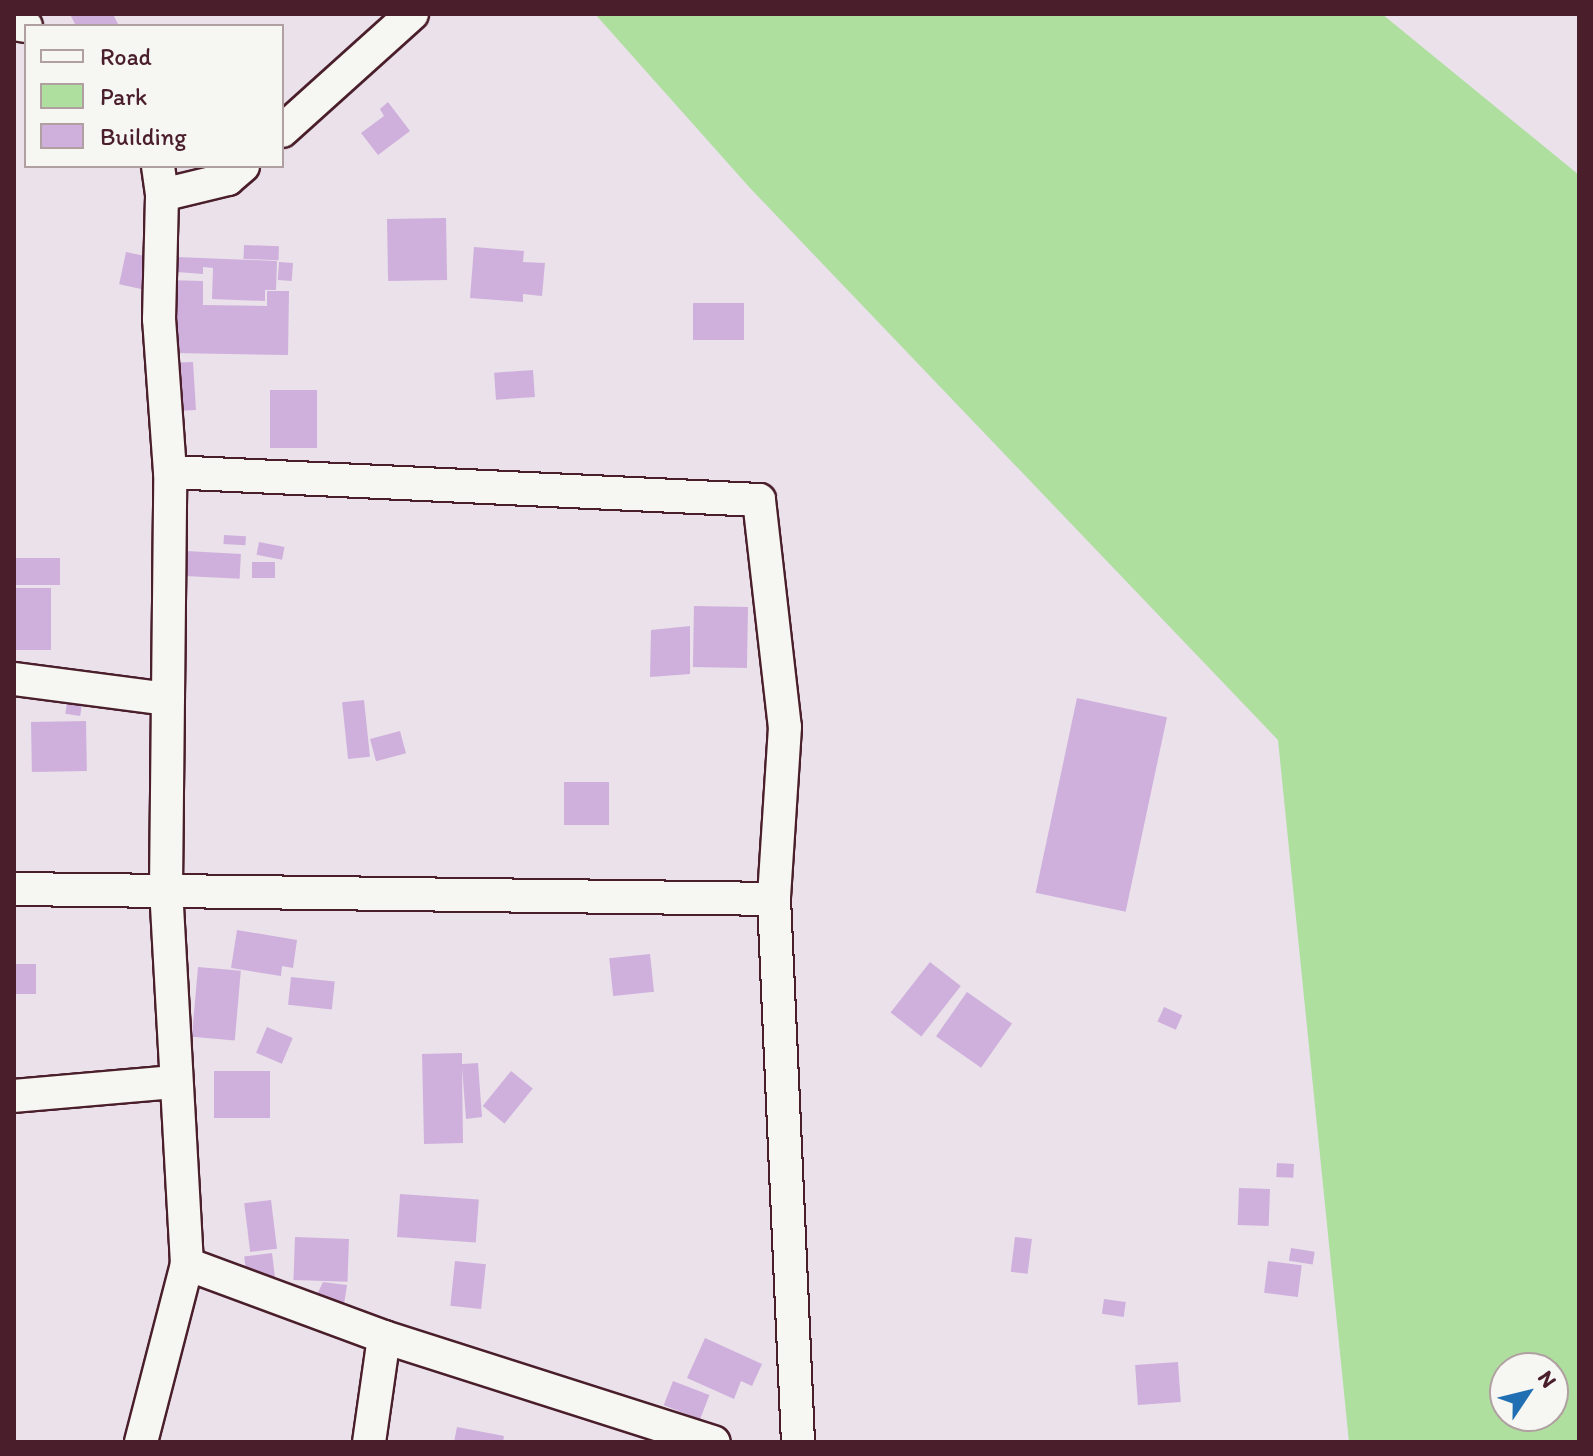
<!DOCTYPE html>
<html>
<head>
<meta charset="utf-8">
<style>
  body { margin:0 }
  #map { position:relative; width:1593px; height:1456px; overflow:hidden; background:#eae1eb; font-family:Itim,sans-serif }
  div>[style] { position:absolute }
  .green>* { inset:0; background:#aedf9f }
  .building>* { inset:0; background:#cfb0dc; transform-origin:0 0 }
  .roads { filter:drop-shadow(2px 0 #4a1f2b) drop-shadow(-2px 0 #4a1f2b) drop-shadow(0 2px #4a1f2b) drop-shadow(0 -2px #4a1f2b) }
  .minor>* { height:32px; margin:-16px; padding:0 16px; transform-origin:16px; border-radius:16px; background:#f6f6f2 }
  span { translate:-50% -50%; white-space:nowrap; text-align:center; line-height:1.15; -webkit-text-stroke:8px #f6f6f2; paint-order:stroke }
  .frame { position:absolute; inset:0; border:16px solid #4a1f2b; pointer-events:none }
  .legend { position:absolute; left:24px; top:24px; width:260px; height:144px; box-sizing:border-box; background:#f6f6f2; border:2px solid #b1a0a2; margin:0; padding:10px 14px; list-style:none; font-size:24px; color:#4a1f2b }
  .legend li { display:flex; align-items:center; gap:16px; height:40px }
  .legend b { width:40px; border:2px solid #b1a0a2 }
  .north { position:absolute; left:1489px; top:1352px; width:80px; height:80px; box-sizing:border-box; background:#f6f6f2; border:2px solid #b1a0a2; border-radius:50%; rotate:55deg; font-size:22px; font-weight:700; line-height:32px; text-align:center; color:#4a1f2b }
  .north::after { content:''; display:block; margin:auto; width:28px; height:36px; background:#1f6fb2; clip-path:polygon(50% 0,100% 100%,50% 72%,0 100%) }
</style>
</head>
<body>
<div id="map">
  <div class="green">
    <div style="clip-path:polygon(evenodd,595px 14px,1382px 14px,1579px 175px,1579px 1442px,1349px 1442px,1278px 740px,750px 188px,595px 14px,1505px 1368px,1553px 1368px,1553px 1416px,1505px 1416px,1505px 1368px)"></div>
  </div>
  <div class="building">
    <div style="clip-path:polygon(70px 14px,113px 14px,119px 26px,76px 26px)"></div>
    <div style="clip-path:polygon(388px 102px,410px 131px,378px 155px,361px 133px,384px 116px,380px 109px)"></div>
    <div style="left:446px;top:218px;width:62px;height:59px;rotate:89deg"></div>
    <div style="left:244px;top:245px;width:35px;height:14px;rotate:2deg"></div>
    <div style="clip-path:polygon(474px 247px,524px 251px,523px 262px,545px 263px,542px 296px,523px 294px,523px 302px,470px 298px)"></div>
    <div style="left:126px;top:252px;width:33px;height:33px;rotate:12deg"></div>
    <div style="clip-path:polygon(177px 257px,277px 261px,276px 290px,265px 290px,265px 301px,212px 299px,213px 268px,203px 267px,203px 274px,177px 272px)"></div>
    <div style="left:279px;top:262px;width:14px;height:18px;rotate:4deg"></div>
    <div style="clip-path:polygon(168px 280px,203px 281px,203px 305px,267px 306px,267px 291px,289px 291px,288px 355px,173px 353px)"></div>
    <div style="left:693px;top:303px;width:51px;height:37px"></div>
    <div style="clip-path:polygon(193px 362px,196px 410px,177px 411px,164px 363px)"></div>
    <div style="left:533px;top:370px;width:27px;height:39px;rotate:86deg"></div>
    <div style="left:270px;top:390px;width:47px;height:58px"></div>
    <div style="left:224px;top:535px;width:22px;height:9px;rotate:3deg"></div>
    <div style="left:259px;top:542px;width:26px;height:13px;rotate:11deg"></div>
    <div style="left:186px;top:551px;width:55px;height:25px;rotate:3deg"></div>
    <div style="left:14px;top:558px;width:46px;height:27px"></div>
    <div style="left:252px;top:562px;width:23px;height:16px"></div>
    <div style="left:14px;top:588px;width:37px;height:62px"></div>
    <div style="left:694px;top:606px;width:54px;height:61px;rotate:1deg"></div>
    <div style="clip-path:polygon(690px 626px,690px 674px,650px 677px,651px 630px)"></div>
    <div style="left:68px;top:695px;width:15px;height:19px;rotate:8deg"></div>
    <div style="left:1077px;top:698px;width:92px;height:199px;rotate:12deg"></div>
    <div style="left:364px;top:700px;width:57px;height:22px;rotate:84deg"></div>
    <div style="left:86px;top:721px;width:50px;height:55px;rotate:89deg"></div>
    <div style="left:400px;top:731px;width:23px;height:31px;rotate:75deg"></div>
    <div style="left:564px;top:782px;width:45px;height:43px"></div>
    <div style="clip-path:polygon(237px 930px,297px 940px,293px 968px,282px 966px,281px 976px,231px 968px)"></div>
    <div style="left:650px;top:954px;width:38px;height:41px;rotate:84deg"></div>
    <div style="left:930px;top:962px;width:39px;height:64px;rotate:38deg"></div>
    <div style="left:14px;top:964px;width:22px;height:30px"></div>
    <div style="left:198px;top:967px;width:43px;height:70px;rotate:5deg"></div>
    <div style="left:291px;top:977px;width:44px;height:28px;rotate:6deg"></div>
    <div style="left:967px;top:992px;width:55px;height:54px;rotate:35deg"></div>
    <div style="left:1164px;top:1007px;width:20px;height:16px;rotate:24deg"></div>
    <div style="left:267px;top:1027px;width:28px;height:28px;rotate:23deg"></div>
    <div style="clip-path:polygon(462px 1053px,462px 1064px,478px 1063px,482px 1117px,466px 1119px,462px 1067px,463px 1143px,424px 1144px,422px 1054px)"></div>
    <div style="left:214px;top:1071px;width:56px;height:47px"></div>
    <div style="left:511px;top:1071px;width:28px;height:45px;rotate:39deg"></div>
    <div style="left:1277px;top:1163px;width:17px;height:14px;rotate:3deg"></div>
    <div style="left:1239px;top:1188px;width:31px;height:37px;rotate:2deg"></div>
    <div style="left:400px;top:1194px;width:79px;height:43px;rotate:4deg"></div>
    <div style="left:271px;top:1200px;width:49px;height:27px;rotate:83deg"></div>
    <div style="left:295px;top:1237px;width:54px;height:43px;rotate:2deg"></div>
    <div style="left:1015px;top:1237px;width:17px;height:35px;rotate:7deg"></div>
    <div style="left:1291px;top:1248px;width:24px;height:13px;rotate:9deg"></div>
    <div style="left:272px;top:1253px;width:31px;height:28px;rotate:83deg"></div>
    <div style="left:455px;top:1261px;width:31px;height:45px;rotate:6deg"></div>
    <div style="left:1268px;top:1261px;width:34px;height:32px;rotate:7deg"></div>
    <div style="clip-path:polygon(323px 1282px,347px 1285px,343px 1311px,312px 1305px)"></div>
    <div style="left:1104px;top:1299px;width:22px;height:15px;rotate:8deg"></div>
    <div style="clip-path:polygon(705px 1338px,762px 1364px,752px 1386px,741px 1381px,734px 1399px,687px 1378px)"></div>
    <div style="left:1178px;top:1362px;width:40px;height:43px;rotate:86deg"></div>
    <div style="left:673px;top:1381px;width:39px;height:26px;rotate:21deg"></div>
    <div style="clip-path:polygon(457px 1427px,504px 1436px,503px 1442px,454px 1442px)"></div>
  </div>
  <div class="roads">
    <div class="minor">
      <div style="left:14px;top:24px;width:12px;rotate:9deg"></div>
      <div style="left:282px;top:131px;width:175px;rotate:-42deg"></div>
      <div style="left:158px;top:166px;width:29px;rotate:82deg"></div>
      <div style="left:170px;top:472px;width:590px;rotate:2.72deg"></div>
      <div style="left:759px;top:500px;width:228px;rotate:83.5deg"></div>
      <div style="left:785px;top:727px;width:172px;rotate:93.7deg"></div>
      <div style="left:774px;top:899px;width:544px;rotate:87.47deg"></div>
      <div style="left:14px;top:679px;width:155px;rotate:7.4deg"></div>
      <div style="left:14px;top:889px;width:760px;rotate:0.75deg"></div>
      <div style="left:14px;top:1096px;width:162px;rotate:-5deg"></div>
      <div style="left:187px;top:1264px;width:210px;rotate:20.3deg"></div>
      <div style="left:384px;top:1337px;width:106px;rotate:98.1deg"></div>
      <div style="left:384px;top:1337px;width:346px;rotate:17.7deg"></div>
      <div style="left:141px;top:1442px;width:184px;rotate:-75.5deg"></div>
      <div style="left:187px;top:1264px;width:377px;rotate:-93.2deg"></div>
      <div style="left:166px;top:888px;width:416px;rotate:-89.4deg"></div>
      <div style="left:170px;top:472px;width:153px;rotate:-94.1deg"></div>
      <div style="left:159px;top:319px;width:124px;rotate:-88.6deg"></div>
      <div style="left:162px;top:195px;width:68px;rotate:-13.6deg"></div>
      <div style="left:228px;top:179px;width:20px;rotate:-41deg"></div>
    </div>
  </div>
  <div class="frame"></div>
  <ul class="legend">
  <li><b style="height:10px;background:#f6f6f2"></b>Road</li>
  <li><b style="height:22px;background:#aedf9f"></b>Park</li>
  <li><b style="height:22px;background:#cfb0dc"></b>Building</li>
  </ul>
  <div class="north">N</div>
</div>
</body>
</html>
